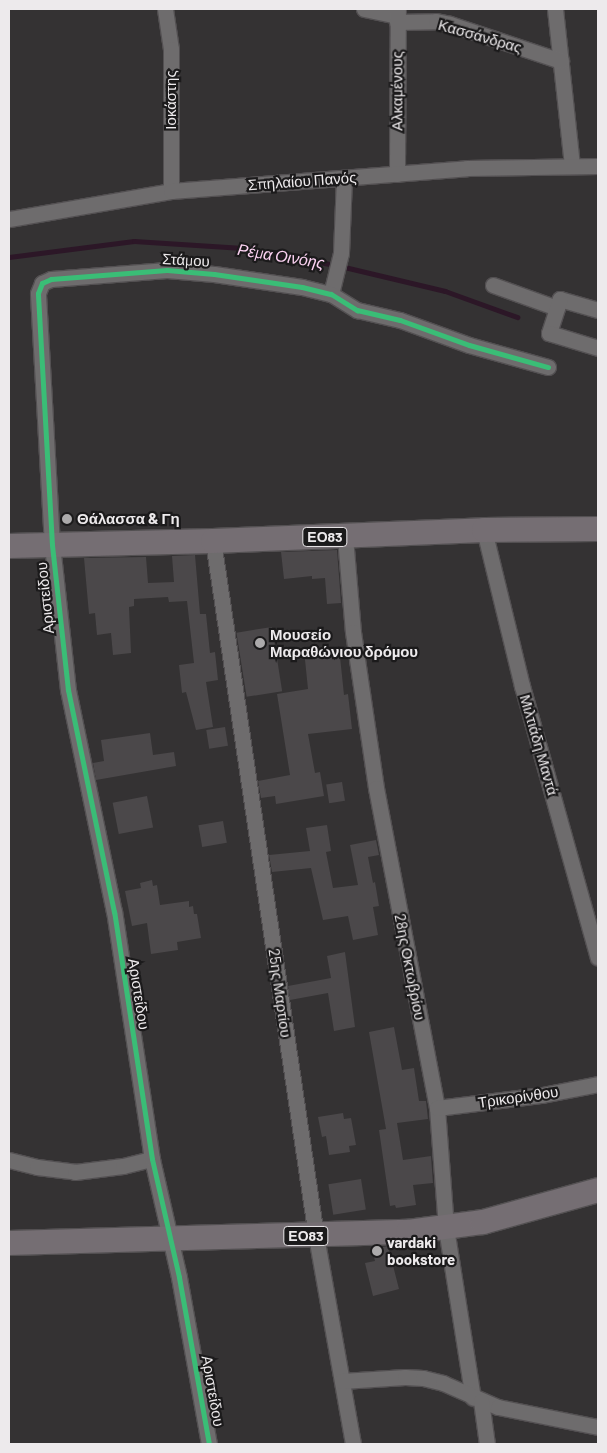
<!DOCTYPE html>
<html>
<head>
<meta charset="utf-8">
<style>
  body { margin:0 }
  #map { position:relative; width:607px; height:1453px; overflow:hidden; background:#343233; font-family:Barlow,sans-serif }
  div>[style] { position:absolute }
  .stream>* { height:5px; margin:-2.5px; padding:0 2.5px; transform-origin:2.5px; border-radius:2.5px; background:#2c1727 }
  .building>* { inset:0; background:#4b484a; transform-origin:0 0 }
  .roads { filter:drop-shadow(1px 0 #535052) drop-shadow(-1px 0 #535052) drop-shadow(0 1px #535052) drop-shadow(0 -1px #535052) }
  .minor>* { height:15px; margin:-7.5px; padding:0 7.5px; transform-origin:7.5px; border-radius:7.5px; background:#6e6c6d }
  .primary>* { height:24px; margin:-12px; padding:0 12px; transform-origin:12px; border-radius:12px; background:#756e73 }
  .cycleway>* { height:5px; margin:-2.5px; padding:0 2.5px; transform-origin:2.5px; border-radius:2.5px; background:#3abd76 }
  .dots>* { width:14px; height:14px; translate:-50% -50%; box-sizing:border-box; border:2px solid #1b1a1b; border-radius:50% }
  span { translate:-50% -50%; white-space:nowrap; text-align:center; line-height:1.15; -webkit-text-stroke:4.5px #1b1a1b; paint-order:stroke }
  .shield-label span { padding:1px 4px; background:#1b1a1b; border:1px solid; border-radius:4px; -webkit-text-stroke-width:0 }
  .shield-label { font-size:14px; color:#edeaec; font-weight:700 }
  .street-label { font-size:15px; color:#edeaec }
  .poi-label { font-size:15px; color:#edeaec; font-weight:700 }
  .left { translate:0 -50%; text-align:left }
  .water-label { font-size:16px; color:#fcd2f2; font-style:italic }
  .frame { position:absolute; inset:0; border:10px solid #edeaec; pointer-events:none }
</style>
</head>
<body>
<div id="map">
  <div class="stream">
    <div style="left:9px;top:257px;width:126px;rotate:-7.3deg"></div>
    <div style="left:134px;top:241px;width:109px;rotate:3.7deg"></div>
    <div style="left:243px;top:248px;width:99px;rotate:10.5deg"></div>
    <div style="left:340px;top:266px;width:108px;rotate:13.4deg"></div>
    <div style="left:445px;top:291px;width:77px;rotate:19.9deg"></div>
  </div>
  <div class="building">
    <div style="clip-path:polygon(337px 550px,341px 603px,327px 604px,325px 578px,312px 579px,312px 576px,284px 579px,281px 552px)"></div>
    <div style="clip-path:polygon(195px 555px,200px 614px,206px 614px,210px 653px,215px 652px,218px 680px,206px 682px,213px 727px,196px 730px,186px 692px,182px 693px,179px 665px,194px 663px,187px 601px,169px 602px,168px 597px,134px 599px,134px 606px,129px 607px,131px 653px,113px 655px,111px 633px,97px 635px,95px 613px,89px 614px,84px 558px,146px 557px,148px 583px,174px 582px,172px 556px)"></div>
    <div style="left:272px;top:627px;width:65px;height:36px;rotate:81deg"></div>
    <div style="clip-path:polygon(339px 647px,344px 695px,348px 694px,352px 729px,308px 734px,315px 773px,320px 772px,324px 796px,276px 804px,275px 796px,261px 798px,258px 781px,290px 775px,277px 694px,308px 689px,304px 650px)"></div>
    <div style="left:225px;top:727px;width:19px;height:19px;rotate:81deg"></div>
    <div style="clip-path:polygon(150px 733px,153px 755px,174px 752px,176px 766px,96px 780px,93px 763px,104px 761px,101px 740px)"></div>
    <div style="left:342px;top:782px;width:19px;height:16px;rotate:81deg"></div>
    <div style="left:147px;top:796px;width:32px;height:35px;rotate:79deg"></div>
    <div style="left:223px;top:821px;width:22px;height:25px;rotate:80deg"></div>
    <div style="clip-path:polygon(327px 825px,331px 851px,326px 852px,333px 888px,358px 885px,350px 845px,376px 840px,379px 855px,368px 857px,373px 883px,375px 882px,379px 906px,373px 907px,378px 935px,353px 940px,348px 916px,323px 920px,311px 868px,272px 872px,269px 855px,310px 851px,306px 828px)"></div>
    <div style="clip-path:polygon(152px 880px,153px 886px,157px 885px,160px 905px,189px 901px,189px 907px,193px 906px,194px 914px,197px 914px,201px 938px,177px 942px,178px 950px,151px 954px,147px 923px,132px 926px,125px 891px,141px 888px,140px 883px)"></div>
    <div style="clip-path:polygon(345px 952px,355px 1027px,334px 1031px,328px 993px,290px 1000px,288px 986px,331px 978px,327px 956px)"></div>
    <div style="clip-path:polygon(394px 1027px,402px 1070px,414px 1068px,419px 1101px,426px 1101px,428px 1119px,397px 1123px,403px 1160px,431px 1156px,433px 1183px,413px 1185px,416px 1205px,396px 1208px,395px 1205px,390px 1206px,379px 1130px,386px 1129px,369px 1032px)"></div>
    <div style="clip-path:polygon(343px 1113px,344px 1119px,351px 1118px,356px 1145px,349px 1146px,350px 1152px,329px 1155px,326px 1136px,322px 1137px,318px 1117px)"></div>
    <div style="left:361px;top:1179px;width:31px;height:33px;rotate:81deg"></div>
    <div style="clip-path:polygon(388px 1246px,399px 1289px,373px 1296px,365px 1263px,375px 1261px,372px 1249px)"></div>
  </div>
  <div class="roads">
    <div class="minor">
      <div style="left:165px;top:9px;width:40px;rotate:81.5deg"></div>
      <div style="left:171px;top:49px;width:142px;rotate:90deg"></div>
      <div style="left:364px;top:9px;width:35px;rotate:12deg"></div>
      <div style="left:555px;top:9px;width:157px;rotate:83.8deg"></div>
      <div style="left:397px;top:22px;width:39px;rotate:-1deg"></div>
      <div style="left:436px;top:21px;width:14px;rotate:12deg"></div>
      <div style="left:450px;top:24px;width:117px;rotate:18.4deg"></div>
      <div style="left:397px;top:174px;width:165px;rotate:-89.7deg"></div>
      <div style="left:9px;top:219px;width:164px;rotate:-9.8deg"></div>
      <div style="left:171px;top:191px;width:297px;rotate:-4.4deg"></div>
      <div style="left:467px;top:168px;width:131px;rotate:-0.9deg"></div>
      <div style="left:493px;top:285px;width:68px;rotate:19.8deg"></div>
      <div style="left:331px;top:294px;width:42px;rotate:-76.3deg"></div>
      <div style="left:341px;top:253px;width:75px;rotate:-87.7deg"></div>
      <div style="left:598px;top:310px;width:40px;rotate:-164deg"></div>
      <div style="left:560px;top:299px;width:36px;rotate:108deg"></div>
      <div style="left:549px;top:333px;width:51px;rotate:17deg"></div>
      <div style="left:484px;top:530px;width:161px;rotate:76.3deg"></div>
      <div style="left:522px;top:686px;width:282px;rotate:74.4deg"></div>
      <div style="left:345px;top:537px;width:95px;rotate:85.2deg"></div>
      <div style="left:353px;top:632px;width:158px;rotate:81.6deg"></div>
      <div style="left:376px;top:788px;width:326px;rotate:79.2deg"></div>
      <div style="left:437px;top:1108px;width:120px;rotate:85.7deg"></div>
      <div style="left:446px;top:1228px;width:172px;rotate:81deg"></div>
      <div style="left:213px;top:541px;width:703px;rotate:81.57deg"></div>
      <div style="left:316px;top:1236px;width:211px;rotate:79.9deg"></div>
      <div style="left:437px;top:1108px;width:106px;rotate:-7.1deg"></div>
      <div style="left:542px;top:1095px;width:57px;rotate:-11.1deg"></div>
      <div style="left:9px;top:1160px;width:29px;rotate:14deg"></div>
      <div style="left:37px;top:1167px;width:38px;rotate:7deg"></div>
      <div style="left:75px;top:1172px;width:48px;rotate:-7.1deg"></div>
      <div style="left:123px;top:1166px;width:30px;rotate:-14deg"></div>
      <div style="left:342px;top:1381px;width:63px;rotate:-3.6deg"></div>
      <div style="left:405px;top:1377px;width:18px;rotate:3deg"></div>
      <div style="left:423px;top:1378px;width:21px;rotate:14deg"></div>
      <div style="left:443px;top:1383px;width:60px;rotate:23.6deg"></div>
      <div style="left:498px;top:1407px;width:102px;rotate:11.3deg"></div>
      <div style="left:481px;top:1401px;width:43px;rotate:82.1deg"></div>
      <div style="left:209px;top:1444px;width:170px;rotate:-100.2deg"></div>
      <div style="left:179px;top:1277px;width:121px;rotate:-102.9deg"></div>
      <div style="left:152px;top:1159px;width:250px;rotate:-98.7deg"></div>
      <div style="left:114px;top:912px;width:227px;rotate:-101.7deg"></div>
      <div style="left:68px;top:690px;width:146px;rotate:-96.3deg"></div>
      <div style="left:52px;top:545px;width:252px;rotate:-93.2deg"></div>
      <div style="left:38px;top:293px;width:11px;rotate:-68deg"></div>
      <div style="left:42px;top:283px;width:10px;rotate:-24deg"></div>
      <div style="left:51px;top:279px;width:116px;rotate:-4.4deg"></div>
      <div style="left:167px;top:270px;width:47px;rotate:4.9deg"></div>
      <div style="left:214px;top:274px;width:89px;rotate:8.4deg"></div>
      <div style="left:302px;top:287px;width:30px;rotate:14deg"></div>
      <div style="left:331px;top:294px;width:31px;rotate:32deg"></div>
      <div style="left:357px;top:310px;width:44px;rotate:13.1deg"></div>
      <div style="left:400px;top:320px;width:73px;rotate:19.9deg"></div>
      <div style="left:469px;top:345px;width:82px;rotate:15.6deg"></div>
    </div>
    <div class="primary">
      <div style="left:9px;top:546px;width:204px;rotate:-1.4deg"></div>
      <div style="left:213px;top:541px;width:271px;rotate:-2.3deg"></div>
      <div style="left:484px;top:530px;width:114px;rotate:-0.5deg"></div>
      <div style="left:9px;top:1243px;width:399px;rotate:-1.6deg"></div>
      <div style="left:408px;top:1232px;width:76px;rotate:-7.6deg"></div>
      <div style="left:483px;top:1222px;width:119px;rotate:-15.5deg"></div>
    </div>
  </div>
  <div class="cycleway">
    <div style="left:209px;top:1444px;width:170px;rotate:-100.2deg"></div>
    <div style="left:179px;top:1277px;width:121px;rotate:-102.9deg"></div>
    <div style="left:152px;top:1159px;width:250px;rotate:-98.7deg"></div>
    <div style="left:114px;top:912px;width:227px;rotate:-101.7deg"></div>
    <div style="left:68px;top:690px;width:146px;rotate:-96.3deg"></div>
    <div style="left:52px;top:545px;width:252px;rotate:-93.2deg"></div>
    <div style="left:38px;top:293px;width:11px;rotate:-68deg"></div>
    <div style="left:42px;top:283px;width:10px;rotate:-24deg"></div>
    <div style="left:51px;top:279px;width:116px;rotate:-4.4deg"></div>
    <div style="left:167px;top:270px;width:47px;rotate:4.9deg"></div>
    <div style="left:214px;top:274px;width:89px;rotate:8.4deg"></div>
    <div style="left:302px;top:287px;width:30px;rotate:14deg"></div>
    <div style="left:331px;top:294px;width:31px;rotate:32deg"></div>
    <div style="left:357px;top:310px;width:44px;rotate:13.1deg"></div>
    <div style="left:400px;top:320px;width:73px;rotate:19.9deg"></div>
    <div style="left:469px;top:345px;width:82px;rotate:15.6deg"></div>
  </div>
  <div class="dots">
    <div style="left:67px;top:519px;background:#acaaab"></div>
    <div style="left:260px;top:643px;background:#acaaab"></div>
    <div style="left:377px;top:1251px;background:#acaaab"></div>
  </div>
  <div class="shield-label">
    <span style="left:325px;top:537px">ΕΟ83</span>
    <span style="left:306px;top:1236px">ΕΟ83</span>
  </div>
  <div class="street-label">
    <span style="left:480px;top:36px;rotate:16deg">Κασσάνδρας</span>
    <span style="left:397px;top:91px;rotate:-90deg">Αλκαμένους</span>
    <span style="left:171px;top:100px;rotate:-90deg">Ιοκάστης</span>
    <span style="left:302px;top:181px;rotate:-4deg">Σπηλαίου Πανός</span>
    <span style="left:186px;top:260px;rotate:3deg">Στάμου</span>
    <span style="left:45px;top:598px;rotate:-96deg">Αριστείδου</span>
    <span style="left:539px;top:745px;rotate:74deg">Μιλτιάδη Μαντά</span>
    <span style="left:410px;top:967px;rotate:79deg">28ης Οκτωβρίου</span>
    <span style="left:280px;top:993px;rotate:82deg">25ης Μαρτίου</span>
    <span style="left:139px;top:994px;rotate:81deg">Αριστείδου</span>
    <span style="left:518px;top:1097px;rotate:-8deg">Τρικορίνθου</span>
    <span style="left:213px;top:1391px;rotate:80deg">Αριστείδου</span>
  </div>
  <div class="poi-label">
    <span class="left" style="left:77px;top:519px">Θάλασσα &amp; Γη</span>
    <span class="left" style="left:270px;top:643px">Μουσείο<br>Μαραθώνιου δρόμου</span>
    <span class="left" style="left:387px;top:1251px">vardaki<br>bookstore</span>
  </div>
  <div class="water-label">
    <span style="left:281px;top:256px;rotate:9deg">Ρέμα Οινόης</span>
  </div>
  <div class="frame"></div>
</div>
</body>
</html>
